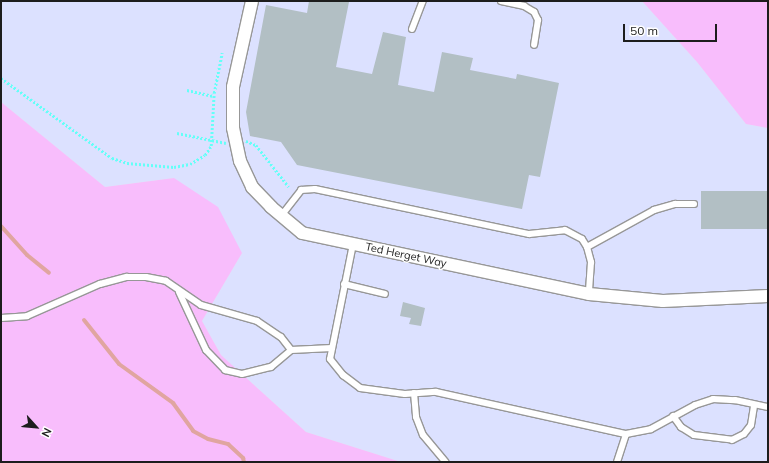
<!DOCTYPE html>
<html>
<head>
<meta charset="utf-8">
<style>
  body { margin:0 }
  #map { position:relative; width:769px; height:463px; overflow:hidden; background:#e3e9ef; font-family:Mulish,sans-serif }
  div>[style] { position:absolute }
  .education>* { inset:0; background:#dce1ff }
  .park>* { inset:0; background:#f8bdfc }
  .stream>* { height:4px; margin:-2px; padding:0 2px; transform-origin:2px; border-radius:2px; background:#e0a5a0 }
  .building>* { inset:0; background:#b2bfc4; transform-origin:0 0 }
  .path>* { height:2.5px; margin-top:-1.25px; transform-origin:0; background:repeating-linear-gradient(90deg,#64fff8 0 2px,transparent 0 4px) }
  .roads { filter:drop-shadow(1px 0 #979797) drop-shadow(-1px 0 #979797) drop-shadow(0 1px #979797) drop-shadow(0 -1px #979797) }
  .lane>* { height:6px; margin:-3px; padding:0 3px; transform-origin:3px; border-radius:3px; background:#fff }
  .street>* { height:12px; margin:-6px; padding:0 6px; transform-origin:6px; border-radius:6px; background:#fff }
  span { translate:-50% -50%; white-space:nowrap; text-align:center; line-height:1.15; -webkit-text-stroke:3px #fff; paint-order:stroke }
  .street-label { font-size:11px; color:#1d1d1d }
  .frame { position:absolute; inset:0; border:2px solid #1d1d1d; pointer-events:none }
  .north { position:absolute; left:16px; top:407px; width:40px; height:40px; -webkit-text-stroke:3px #fff; paint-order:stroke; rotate:117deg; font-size:11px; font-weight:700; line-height:16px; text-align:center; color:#1d1d1d }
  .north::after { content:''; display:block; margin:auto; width:14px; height:18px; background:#1d1d1d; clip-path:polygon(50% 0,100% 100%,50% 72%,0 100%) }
  .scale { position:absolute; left:623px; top:24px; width:94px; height:18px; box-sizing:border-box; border:2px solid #1d1d1d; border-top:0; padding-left:5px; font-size:12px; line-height:14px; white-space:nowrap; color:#1d1d1d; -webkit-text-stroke:3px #fff; paint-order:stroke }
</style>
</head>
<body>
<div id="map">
  <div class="education">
    <div style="clip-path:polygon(1px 1px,642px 1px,697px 62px,746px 124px,768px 128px,768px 462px,401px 462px,306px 432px,221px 355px,202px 321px,242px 253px,174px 178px,105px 187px,1px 102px)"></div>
  </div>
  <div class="park">
    <div style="clip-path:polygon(642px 1px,768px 1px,768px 128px,746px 124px,697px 62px)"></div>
    <div style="clip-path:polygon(1px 102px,105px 187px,174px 178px,218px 207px,242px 253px,202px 321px,221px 355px,306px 432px,401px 462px,1px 462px)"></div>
  </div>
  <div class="stream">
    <div style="left:1px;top:226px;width:39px;rotate:48deg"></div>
    <div style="left:27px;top:255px;width:28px;rotate:39deg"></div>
    <div style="left:84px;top:320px;width:56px;rotate:51.5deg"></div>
    <div style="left:119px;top:364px;width:67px;rotate:35.8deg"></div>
    <div style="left:173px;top:403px;width:34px;rotate:54deg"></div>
    <div style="left:193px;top:431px;width:17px;rotate:28deg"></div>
    <div style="left:208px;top:439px;width:21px;rotate:14deg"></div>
    <div style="left:228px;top:444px;width:21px;rotate:43deg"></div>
    <div style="left:243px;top:458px;width:4px;rotate:76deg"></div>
  </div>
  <div class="building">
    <div style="clip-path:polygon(309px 1px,349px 2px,336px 67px,372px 74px,383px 32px,406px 37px,398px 85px,434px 92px,442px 52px,473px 58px,470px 70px,516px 79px,517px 74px,559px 83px,540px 177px,529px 175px,522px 209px,297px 165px,281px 142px,250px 136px,246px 112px,266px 5px,307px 13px)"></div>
    <div style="left:768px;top:191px;width:38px;height:67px;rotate:90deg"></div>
    <div style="clip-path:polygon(403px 302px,425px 308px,421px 326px,409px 324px,411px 318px,400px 316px)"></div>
  </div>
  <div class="path">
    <div style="left:1px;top:21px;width:1px"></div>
    <div style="left:1px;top:78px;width:137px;rotate:35.8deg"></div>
    <div style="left:112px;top:158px;width:16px;rotate:18deg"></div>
    <div style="left:127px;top:163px;width:47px;rotate:4.9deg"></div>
    <div style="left:174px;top:167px;width:16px;rotate:-11deg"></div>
    <div style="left:190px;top:164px;width:17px;rotate:-31deg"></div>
    <div style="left:205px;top:155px;width:11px;rotate:-56deg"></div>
    <div style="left:211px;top:146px;width:53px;rotate:-86.8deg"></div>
    <div style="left:214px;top:93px;width:41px;rotate:-78.7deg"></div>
    <div style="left:187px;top:90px;width:28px;rotate:13deg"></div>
    <div style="left:177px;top:133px;width:50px;rotate:11.5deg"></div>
    <div style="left:246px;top:141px;width:11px;rotate:22deg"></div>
    <div style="left:256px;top:145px;width:53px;rotate:51.8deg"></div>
  </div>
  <div class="roads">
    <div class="lane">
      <div style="left:501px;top:1px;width:24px;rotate:12deg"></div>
      <div style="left:524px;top:6px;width:12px;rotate:31deg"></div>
      <div style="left:534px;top:12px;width:9px;rotate:63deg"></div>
      <div style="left:538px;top:20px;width:25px;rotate:99deg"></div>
      <div style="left:412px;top:29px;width:30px;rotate:-69deg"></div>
      <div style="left:281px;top:216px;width:33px;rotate:-52deg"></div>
      <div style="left:301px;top:190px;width:14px;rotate:-4deg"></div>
      <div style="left:315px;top:189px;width:219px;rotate:11.9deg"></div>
      <div style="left:529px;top:234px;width:36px;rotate:-6deg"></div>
      <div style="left:565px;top:230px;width:19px;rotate:28deg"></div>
      <div style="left:582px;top:239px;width:9px;rotate:58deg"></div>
      <div style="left:587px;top:247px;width:16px;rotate:75deg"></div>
      <div style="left:591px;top:262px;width:32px;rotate:94deg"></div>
      <div style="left:353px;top:244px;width:117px;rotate:101.3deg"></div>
      <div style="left:330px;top:359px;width:21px;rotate:51deg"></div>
      <div style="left:343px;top:375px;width:21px;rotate:37deg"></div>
      <div style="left:360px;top:388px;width:45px;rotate:7.6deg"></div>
      <div style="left:405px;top:394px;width:31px;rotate:-4deg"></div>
      <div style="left:436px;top:392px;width:195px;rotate:12.5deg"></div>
      <div style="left:626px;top:434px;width:25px;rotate:-11deg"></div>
      <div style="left:651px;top:429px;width:50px;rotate:-28.6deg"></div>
      <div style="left:695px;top:405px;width:19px;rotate:-18deg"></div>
      <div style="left:713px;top:399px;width:22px;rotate:3deg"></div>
      <div style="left:735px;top:400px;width:34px;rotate:12deg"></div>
      <div style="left:587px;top:247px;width:77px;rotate:-28.9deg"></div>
      <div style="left:654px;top:210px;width:22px;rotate:-16deg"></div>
      <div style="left:675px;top:204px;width:19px"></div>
      <div style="left:344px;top:284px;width:42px;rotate:13.7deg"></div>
      <div style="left:179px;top:292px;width:64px;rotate:65deg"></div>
      <div style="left:206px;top:350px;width:28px;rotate:46deg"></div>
      <div style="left:225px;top:370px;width:17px;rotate:13deg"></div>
      <div style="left:242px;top:374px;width:30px;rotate:-14deg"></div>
      <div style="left:271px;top:367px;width:26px;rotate:-40deg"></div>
      <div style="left:291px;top:350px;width:41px;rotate:-2.8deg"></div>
      <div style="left:1px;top:318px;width:26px;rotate:-4deg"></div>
      <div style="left:27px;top:316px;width:80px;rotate:-23.7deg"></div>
      <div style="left:100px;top:284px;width:28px;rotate:-15deg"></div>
      <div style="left:127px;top:277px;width:19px"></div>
      <div style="left:146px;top:277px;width:20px;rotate:11deg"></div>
      <div style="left:166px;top:281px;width:42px;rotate:34.4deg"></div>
      <div style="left:201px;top:305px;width:58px;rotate:15.9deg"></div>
      <div style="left:257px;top:321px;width:29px;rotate:34deg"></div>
      <div style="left:281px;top:337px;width:16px;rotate:52deg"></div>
      <div style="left:414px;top:393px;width:24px;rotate:85deg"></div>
      <div style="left:416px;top:417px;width:19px;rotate:69deg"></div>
      <div style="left:423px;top:435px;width:35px;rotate:50deg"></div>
      <div style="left:673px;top:416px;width:14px;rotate:54deg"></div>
      <div style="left:681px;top:427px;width:15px;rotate:32deg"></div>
      <div style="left:694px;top:435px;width:38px;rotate:7deg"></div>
      <div style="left:732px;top:440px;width:13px;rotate:-27deg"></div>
      <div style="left:744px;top:434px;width:11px;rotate:-52deg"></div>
      <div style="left:751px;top:425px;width:20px;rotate:-81deg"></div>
      <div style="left:617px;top:462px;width:29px;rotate:-72deg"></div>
    </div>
    <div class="street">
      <div style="left:252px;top:1px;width:88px;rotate:102.5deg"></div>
      <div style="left:233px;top:87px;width:41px;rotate:90deg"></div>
      <div style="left:233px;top:128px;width:34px;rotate:78deg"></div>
      <div style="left:240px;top:161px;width:29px;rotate:65deg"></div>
      <div style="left:252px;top:187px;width:28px;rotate:46deg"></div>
      <div style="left:271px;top:207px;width:40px;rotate:40deg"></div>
      <div style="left:302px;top:233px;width:293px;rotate:12deg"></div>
      <div style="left:589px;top:294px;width:74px;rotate:5.4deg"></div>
      <div style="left:663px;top:301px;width:105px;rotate:-2.7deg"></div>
    </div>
  </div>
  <div class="street-label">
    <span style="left:406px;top:255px;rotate:12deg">Ted Herget Way</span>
  </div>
  <div class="frame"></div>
  <div class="north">N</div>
  <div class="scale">50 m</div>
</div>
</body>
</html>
